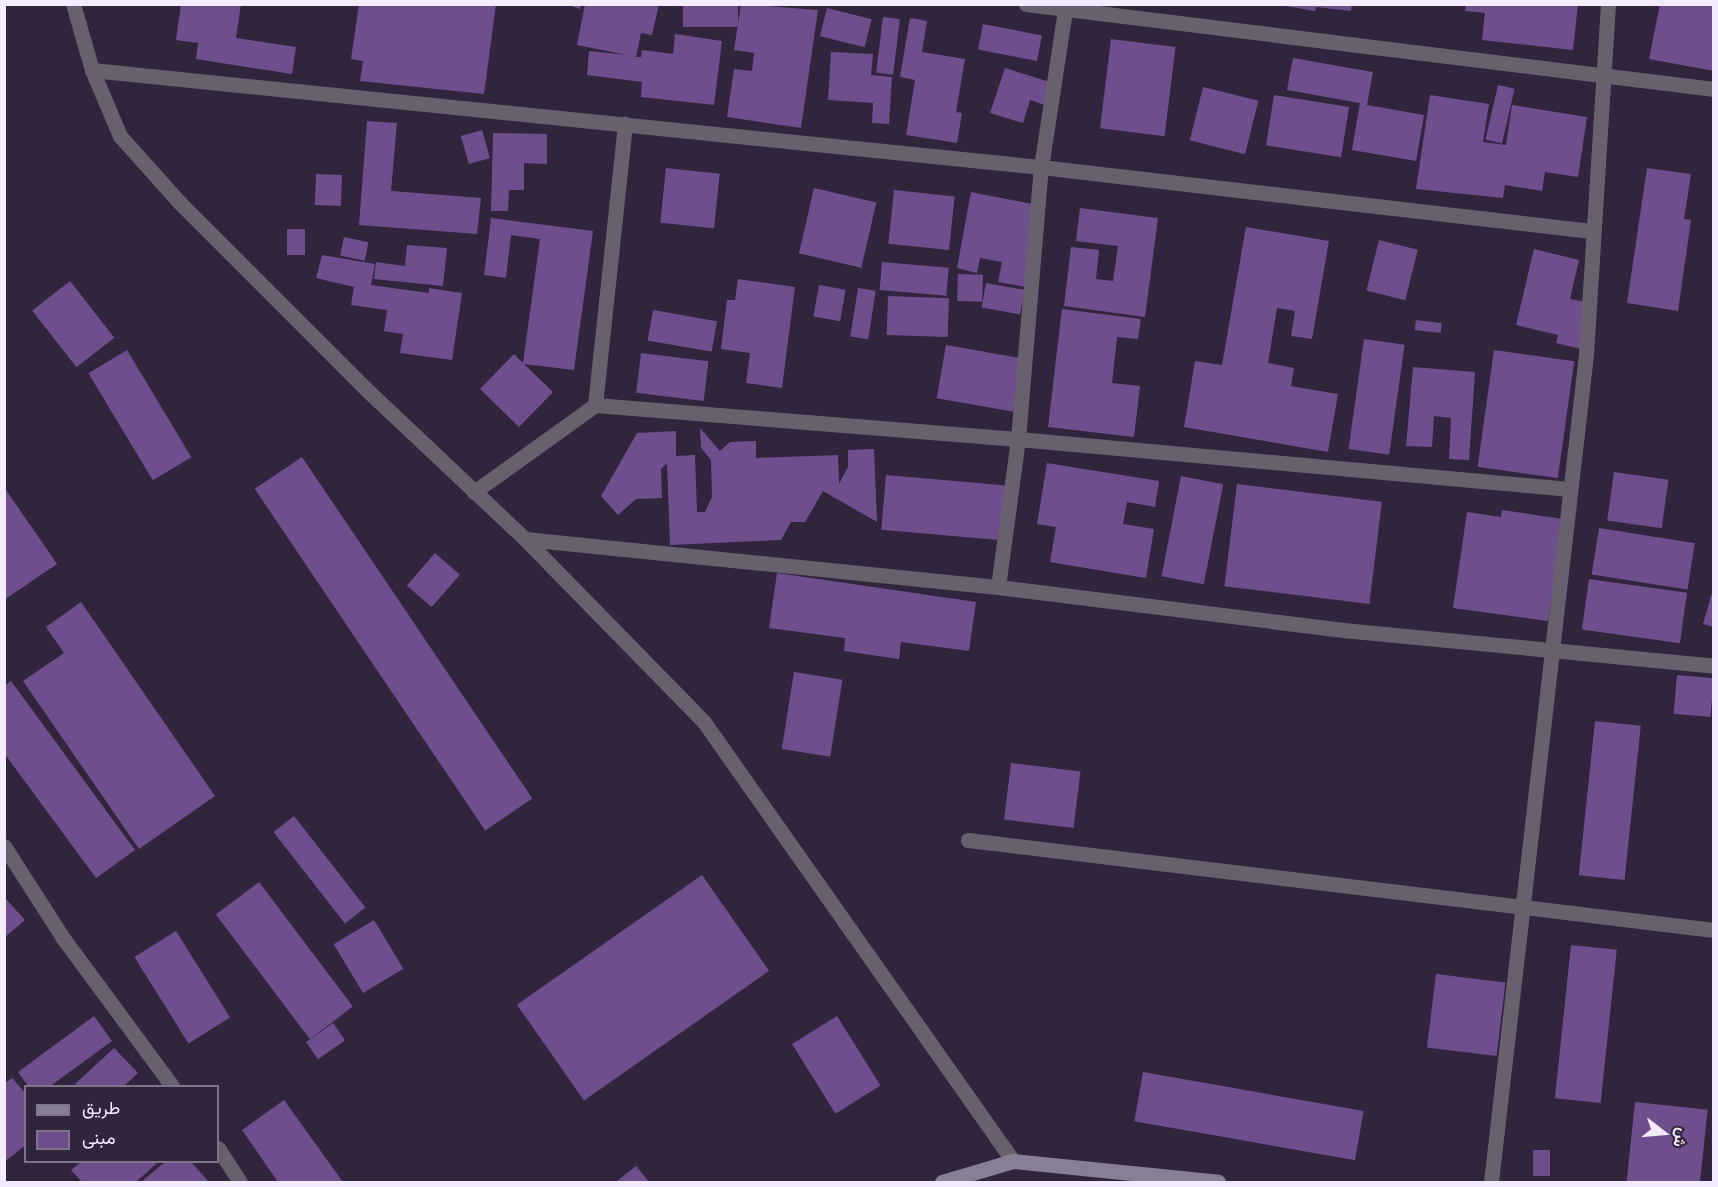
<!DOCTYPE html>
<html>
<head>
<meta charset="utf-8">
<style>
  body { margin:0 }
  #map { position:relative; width:1718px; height:1187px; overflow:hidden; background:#31253e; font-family:Ubuntu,Vazirmatn,sans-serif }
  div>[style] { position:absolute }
  .building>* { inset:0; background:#6f4e8e; transform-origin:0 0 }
  .street>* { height:15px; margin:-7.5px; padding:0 7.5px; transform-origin:7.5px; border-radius:7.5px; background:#67616e }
  .secondary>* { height:15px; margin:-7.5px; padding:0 7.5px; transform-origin:7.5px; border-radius:7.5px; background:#897f94 }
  span { translate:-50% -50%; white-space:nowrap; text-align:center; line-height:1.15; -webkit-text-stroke:4.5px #31253e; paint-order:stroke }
  .frame { position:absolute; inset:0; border:6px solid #f4ecfd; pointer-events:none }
  .legend { position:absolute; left:24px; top:1085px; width:195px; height:78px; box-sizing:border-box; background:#31253e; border:2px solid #7f758a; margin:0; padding:8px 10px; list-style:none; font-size:18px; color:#f4ecfd }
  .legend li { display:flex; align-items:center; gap:12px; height:30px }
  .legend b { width:30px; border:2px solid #7f758a }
  .north { position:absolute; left:1634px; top:1103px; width:60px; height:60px; -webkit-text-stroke:4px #31253e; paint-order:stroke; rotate:106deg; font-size:16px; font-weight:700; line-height:24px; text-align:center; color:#f4ecfd }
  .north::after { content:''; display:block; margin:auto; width:21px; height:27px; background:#f4ecfd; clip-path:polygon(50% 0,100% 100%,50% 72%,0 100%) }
</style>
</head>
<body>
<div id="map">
  <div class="building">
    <div style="clip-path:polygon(181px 4px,241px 4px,236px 38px,296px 47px,292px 74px,196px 59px,198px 43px,176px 40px)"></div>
    <div style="clip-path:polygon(359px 4px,496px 4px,484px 94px,360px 81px,363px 61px,351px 59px)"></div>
    <div style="clip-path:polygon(565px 4px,581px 4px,580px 9px)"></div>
    <div style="clip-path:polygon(585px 4px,659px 4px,652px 35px,641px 33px,636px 57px,641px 57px,642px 50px,673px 54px,675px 34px,722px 41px,714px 105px,641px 97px,642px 82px,587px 75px,589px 51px,627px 55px,577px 45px)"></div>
    <div style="left:683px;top:4px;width:55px;height:23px"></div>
    <div style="clip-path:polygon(741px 4px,818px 10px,801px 128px,727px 117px,734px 69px,752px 71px,754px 53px,734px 50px)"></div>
    <div style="clip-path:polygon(1274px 4px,1352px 4px,1351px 11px,1316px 7px,1315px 11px)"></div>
    <div style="clip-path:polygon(1466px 4px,1578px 4px,1573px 50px,1482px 40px,1485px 13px,1465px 11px)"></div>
    <div style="clip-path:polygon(1660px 4px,1714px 4px,1714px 71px,1649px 59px)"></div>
    <div style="left:827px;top:8px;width:46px;height:29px;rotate:14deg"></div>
    <div style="left:883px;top:17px;width:17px;height:56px;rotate:7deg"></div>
    <div style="clip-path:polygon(910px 18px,927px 21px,922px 52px,965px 59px,956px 112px,962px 113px,957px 143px,906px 135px,915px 80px,900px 77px)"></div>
    <div style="left:983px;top:24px;width:60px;height:26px;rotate:11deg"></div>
    <div style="left:1111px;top:39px;width:65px;height:90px;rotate:7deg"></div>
    <div style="clip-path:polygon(831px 52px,873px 54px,871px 75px,892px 77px,889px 124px,872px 123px,873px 103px,828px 100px)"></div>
    <div style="clip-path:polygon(1293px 58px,1373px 72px,1367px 105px,1424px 115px,1416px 161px,1352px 150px,1360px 103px,1287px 90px)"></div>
    <div style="clip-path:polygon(1005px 68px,1053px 83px,1045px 105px,1030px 100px,1023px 123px,990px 113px)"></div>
    <div style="left:1498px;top:85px;width:17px;height:56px;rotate:13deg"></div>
    <div style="left:1203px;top:87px;width:57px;height:55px;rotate:14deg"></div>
    <div style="left:1274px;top:95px;width:76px;height:51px;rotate:9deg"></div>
    <div style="clip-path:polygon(1430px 95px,1489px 104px,1483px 142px,1506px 145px,1512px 105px,1587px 117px,1578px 177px,1545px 172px,1542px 191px,1505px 185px,1503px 198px,1416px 189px)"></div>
    <div style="clip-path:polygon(367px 121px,397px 123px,391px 191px,481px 198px,477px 234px,359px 225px)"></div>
    <div style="left:482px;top:130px;width:29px;height:22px;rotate:74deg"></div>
    <div style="clip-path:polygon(493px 133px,547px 134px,547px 164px,524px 163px,524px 190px,509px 190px,508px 211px,491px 211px)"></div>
    <div style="left:666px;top:168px;width:54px;height:55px;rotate:6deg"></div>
    <div style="clip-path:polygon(1647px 168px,1691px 174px,1684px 219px,1691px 220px,1678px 311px,1627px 303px)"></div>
    <div style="left:316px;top:174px;width:26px;height:31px;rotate:2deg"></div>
    <div style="left:814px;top:188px;width:64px;height:67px;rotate:13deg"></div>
    <div style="left:894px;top:190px;width:61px;height:54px;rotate:6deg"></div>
    <div style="clip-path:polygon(971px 192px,1042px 206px,1026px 287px,998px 282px,1002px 262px,980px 258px,977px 273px,957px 268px)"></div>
    <div style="clip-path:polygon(1080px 208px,1158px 218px,1145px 317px,1064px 306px,1071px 247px,1099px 250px,1096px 279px,1113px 281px,1118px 246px,1076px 241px)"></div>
    <div style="clip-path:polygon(491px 218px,593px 231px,574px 370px,524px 364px,553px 392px,519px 427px,480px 389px,514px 354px,523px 363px,540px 239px,511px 235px,506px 278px,484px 275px)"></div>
    <div style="clip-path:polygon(1246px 227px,1329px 241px,1312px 339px,1291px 336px,1295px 311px,1277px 308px,1268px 363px,1294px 368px,1291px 386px,1338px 394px,1328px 452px,1184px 427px,1195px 361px,1222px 365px)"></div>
    <div style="left:287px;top:229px;width:18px;height:26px"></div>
    <div style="left:344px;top:237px;width:25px;height:19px;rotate:12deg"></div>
    <div style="left:1379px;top:240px;width:40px;height:52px;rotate:14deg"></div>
    <div style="clip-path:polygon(407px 245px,447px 248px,443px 286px,374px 279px,376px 262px,405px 266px)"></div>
    <div style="clip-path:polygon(1534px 249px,1579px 260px,1570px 299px,1591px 303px,1581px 349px,1556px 343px,1558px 335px,1516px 325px)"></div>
    <div style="clip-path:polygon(322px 255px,375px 264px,371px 285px,429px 293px,429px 288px,462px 293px,452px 360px,400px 353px,403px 334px,384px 331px,387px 310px,351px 305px,354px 287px,316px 278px)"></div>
    <div style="left:882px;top:262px;width:67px;height:28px;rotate:5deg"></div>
    <div style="left:958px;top:274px;width:25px;height:27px;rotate:2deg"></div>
    <div style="clip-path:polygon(738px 279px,795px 287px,782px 388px,746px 383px,750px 353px,721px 349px,727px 300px,735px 300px)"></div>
    <div style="left:70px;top:281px;width:72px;height:48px;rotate:52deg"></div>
    <div style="left:986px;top:283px;width:39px;height:25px;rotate:10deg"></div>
    <div style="left:819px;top:285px;width:27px;height:32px;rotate:10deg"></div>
    <div style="left:858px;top:288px;width:18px;height:49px;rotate:9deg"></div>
    <div style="left:888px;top:296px;width:61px;height:39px;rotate:2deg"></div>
    <div style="clip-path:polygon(1062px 309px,1141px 319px,1138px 339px,1117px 337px,1112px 383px,1140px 386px,1134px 437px,1048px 427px)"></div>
    <div style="left:653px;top:310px;width:65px;height:31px;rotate:10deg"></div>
    <div style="left:1416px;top:320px;width:26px;height:10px;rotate:7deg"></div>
    <div style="left:1364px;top:339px;width:41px;height:111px;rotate:8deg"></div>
    <div style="left:946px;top:345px;width:78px;height:54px;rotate:10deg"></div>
    <div style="left:127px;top:350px;width:125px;height:45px;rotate:59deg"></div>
    <div style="left:1494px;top:350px;width:81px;height:118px;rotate:8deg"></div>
    <div style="left:641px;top:353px;width:68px;height:40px;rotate:7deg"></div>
    <div style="clip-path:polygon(1413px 367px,1475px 372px,1469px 460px,1449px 459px,1451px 418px,1434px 416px,1432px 447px,1406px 446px)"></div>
    <div style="clip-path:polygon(700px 428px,720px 451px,730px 442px,756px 441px,756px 458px,838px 455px,839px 484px,848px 467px,848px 450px,874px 449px,877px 522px,823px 491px,805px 522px,791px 522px,781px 540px,670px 545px,667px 463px,661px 469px,662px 498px,636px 499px,618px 515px,601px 496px,637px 433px,676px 431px,676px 456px,695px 455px,697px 512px,705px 512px,712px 497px,711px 460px,701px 448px)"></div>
    <div style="left:302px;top:457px;width:412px;height:57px;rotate:56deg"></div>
    <div style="clip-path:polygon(1047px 463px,1159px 481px,1155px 507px,1127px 502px,1123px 524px,1154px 529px,1146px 578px,1050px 562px,1056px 527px,1037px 524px)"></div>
    <div style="left:1614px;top:472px;width:55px;height:49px;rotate:8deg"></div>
    <div style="left:886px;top:475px;width:121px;height:55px;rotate:5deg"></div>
    <div style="left:1181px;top:476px;width:43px;height:102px;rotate:11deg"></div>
    <div style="left:1237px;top:484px;width:146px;height:103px;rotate:7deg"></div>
    <div style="clip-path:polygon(4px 487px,57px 564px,4px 600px)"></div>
    <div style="clip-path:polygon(1502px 510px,1563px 519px,1548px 621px,1453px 608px,1467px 512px,1501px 517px)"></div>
    <div style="left:1599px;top:528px;width:97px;height:47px;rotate:9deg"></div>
    <div style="left:435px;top:553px;width:33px;height:43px;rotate:41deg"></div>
    <div style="clip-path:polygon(777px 573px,976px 602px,969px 651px,901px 642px,899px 659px,844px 651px,845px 638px,769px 628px)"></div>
    <div style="left:1589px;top:579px;width:99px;height:51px;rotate:8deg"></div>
    <div style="clip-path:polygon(1714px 586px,1714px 627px,1703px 624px)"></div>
    <div style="clip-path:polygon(81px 602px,215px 796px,139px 849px,23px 681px,64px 653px,46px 627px)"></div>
    <div style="left:794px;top:672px;width:49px;height:78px;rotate:9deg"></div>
    <div style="left:1677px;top:675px;width:37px;height:39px;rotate:5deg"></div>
    <div style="clip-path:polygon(11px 681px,135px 850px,96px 878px,4px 753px,4px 686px)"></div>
    <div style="left:1595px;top:721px;width:46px;height:155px;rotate:6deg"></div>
    <div style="left:1011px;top:763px;width:70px;height:57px;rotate:7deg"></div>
    <div style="left:294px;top:816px;width:116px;height:26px;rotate:52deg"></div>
    <div style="left:702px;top:875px;width:117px;height:226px;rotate:55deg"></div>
    <div style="left:259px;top:882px;width:156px;height:54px;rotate:53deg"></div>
    <div style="clip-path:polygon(4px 897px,25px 920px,4px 938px)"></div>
    <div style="left:374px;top:920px;width:57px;height:47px;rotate:59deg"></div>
    <div style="left:176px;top:931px;width:102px;height:49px;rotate:58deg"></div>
    <div style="left:1571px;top:945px;width:46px;height:154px;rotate:6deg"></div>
    <div style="left:1436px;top:974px;width:70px;height:74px;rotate:7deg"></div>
    <div style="clip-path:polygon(94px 1016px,112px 1041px,53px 1084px,54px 1086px,28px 1086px,18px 1072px)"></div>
    <div style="left:837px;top:1016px;width:82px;height:53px;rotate:58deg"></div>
    <div style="left:333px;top:1023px;width:21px;height:33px;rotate:55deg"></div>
    <div style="clip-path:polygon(114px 1048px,138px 1073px,124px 1086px,78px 1086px,75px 1084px)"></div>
    <div style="left:1143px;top:1072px;width:224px;height:50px;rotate:10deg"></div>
    <div style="clip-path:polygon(12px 1078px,26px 1094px,26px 1145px,4px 1162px,4px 1084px)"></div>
    <div style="clip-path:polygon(284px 1100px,343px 1182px,278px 1182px,242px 1130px)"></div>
    <div style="left:1635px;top:1102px;width:73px;height:80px;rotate:6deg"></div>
    <div style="left:1533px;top:1150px;width:17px;height:26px"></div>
    <div style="clip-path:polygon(81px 1162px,158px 1162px,136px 1182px,82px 1182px,71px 1170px)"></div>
    <div style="clip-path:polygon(165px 1162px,191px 1162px,209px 1182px,141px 1182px)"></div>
    <div style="clip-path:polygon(636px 1166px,649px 1182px,616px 1182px)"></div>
  </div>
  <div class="street">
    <div style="left:73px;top:4px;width:69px;rotate:73.9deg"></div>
    <div style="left:92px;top:70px;width:72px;rotate:67deg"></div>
    <div style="left:120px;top:136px;width:90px;rotate:48.2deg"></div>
    <div style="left:180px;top:203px;width:266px;rotate:45deg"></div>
    <div style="left:368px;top:391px;width:216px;rotate:43.3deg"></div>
    <div style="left:525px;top:539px;width:256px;rotate:45.6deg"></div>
    <div style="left:704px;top:722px;width:537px;rotate:54.86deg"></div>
    <div style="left:1026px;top:4px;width:693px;rotate:7.04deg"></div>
    <div style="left:92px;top:70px;width:954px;rotate:5.84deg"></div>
    <div style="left:1041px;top:167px;width:554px;rotate:6.64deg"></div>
    <div style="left:595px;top:405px;width:283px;rotate:-83.9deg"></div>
    <div style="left:474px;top:492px;width:149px;rotate:-35.7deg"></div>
    <div style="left:595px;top:405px;width:424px;rotate:4.6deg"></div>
    <div style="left:1018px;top:439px;width:554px;rotate:5.18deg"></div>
    <div style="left:525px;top:539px;width:475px;rotate:5.8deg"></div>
    <div style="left:998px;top:587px;width:348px;rotate:7.1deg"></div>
    <div style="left:1343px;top:630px;width:373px;rotate:5.5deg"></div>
    <div style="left:998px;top:587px;width:149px;rotate:-82.3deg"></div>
    <div style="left:1018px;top:439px;width:273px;rotate:-85.2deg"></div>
    <div style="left:1041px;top:167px;width:165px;rotate:-81.3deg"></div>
    <div style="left:968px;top:840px;width:751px;rotate:6.88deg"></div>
    <div style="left:4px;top:846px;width:109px;rotate:57.3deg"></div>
    <div style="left:63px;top:938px;width:184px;rotate:53.6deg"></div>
    <div style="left:218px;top:1148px;width:40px;rotate:57.1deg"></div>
    <div style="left:1491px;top:1182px;width:833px;rotate:-83.45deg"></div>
    <div style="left:1586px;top:354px;width:351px;rotate:-86.4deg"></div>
  </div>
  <div class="secondary">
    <div style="left:942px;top:1182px;width:74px;rotate:-16.5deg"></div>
    <div style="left:1013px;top:1161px;width:206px;rotate:5.8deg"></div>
  </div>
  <div class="frame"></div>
  <ul class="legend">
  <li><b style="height:8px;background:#897f94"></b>طريق</li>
  <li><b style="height:16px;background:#6f4e8e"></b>مبنى</li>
  </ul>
  <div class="north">ش</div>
</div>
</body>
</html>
